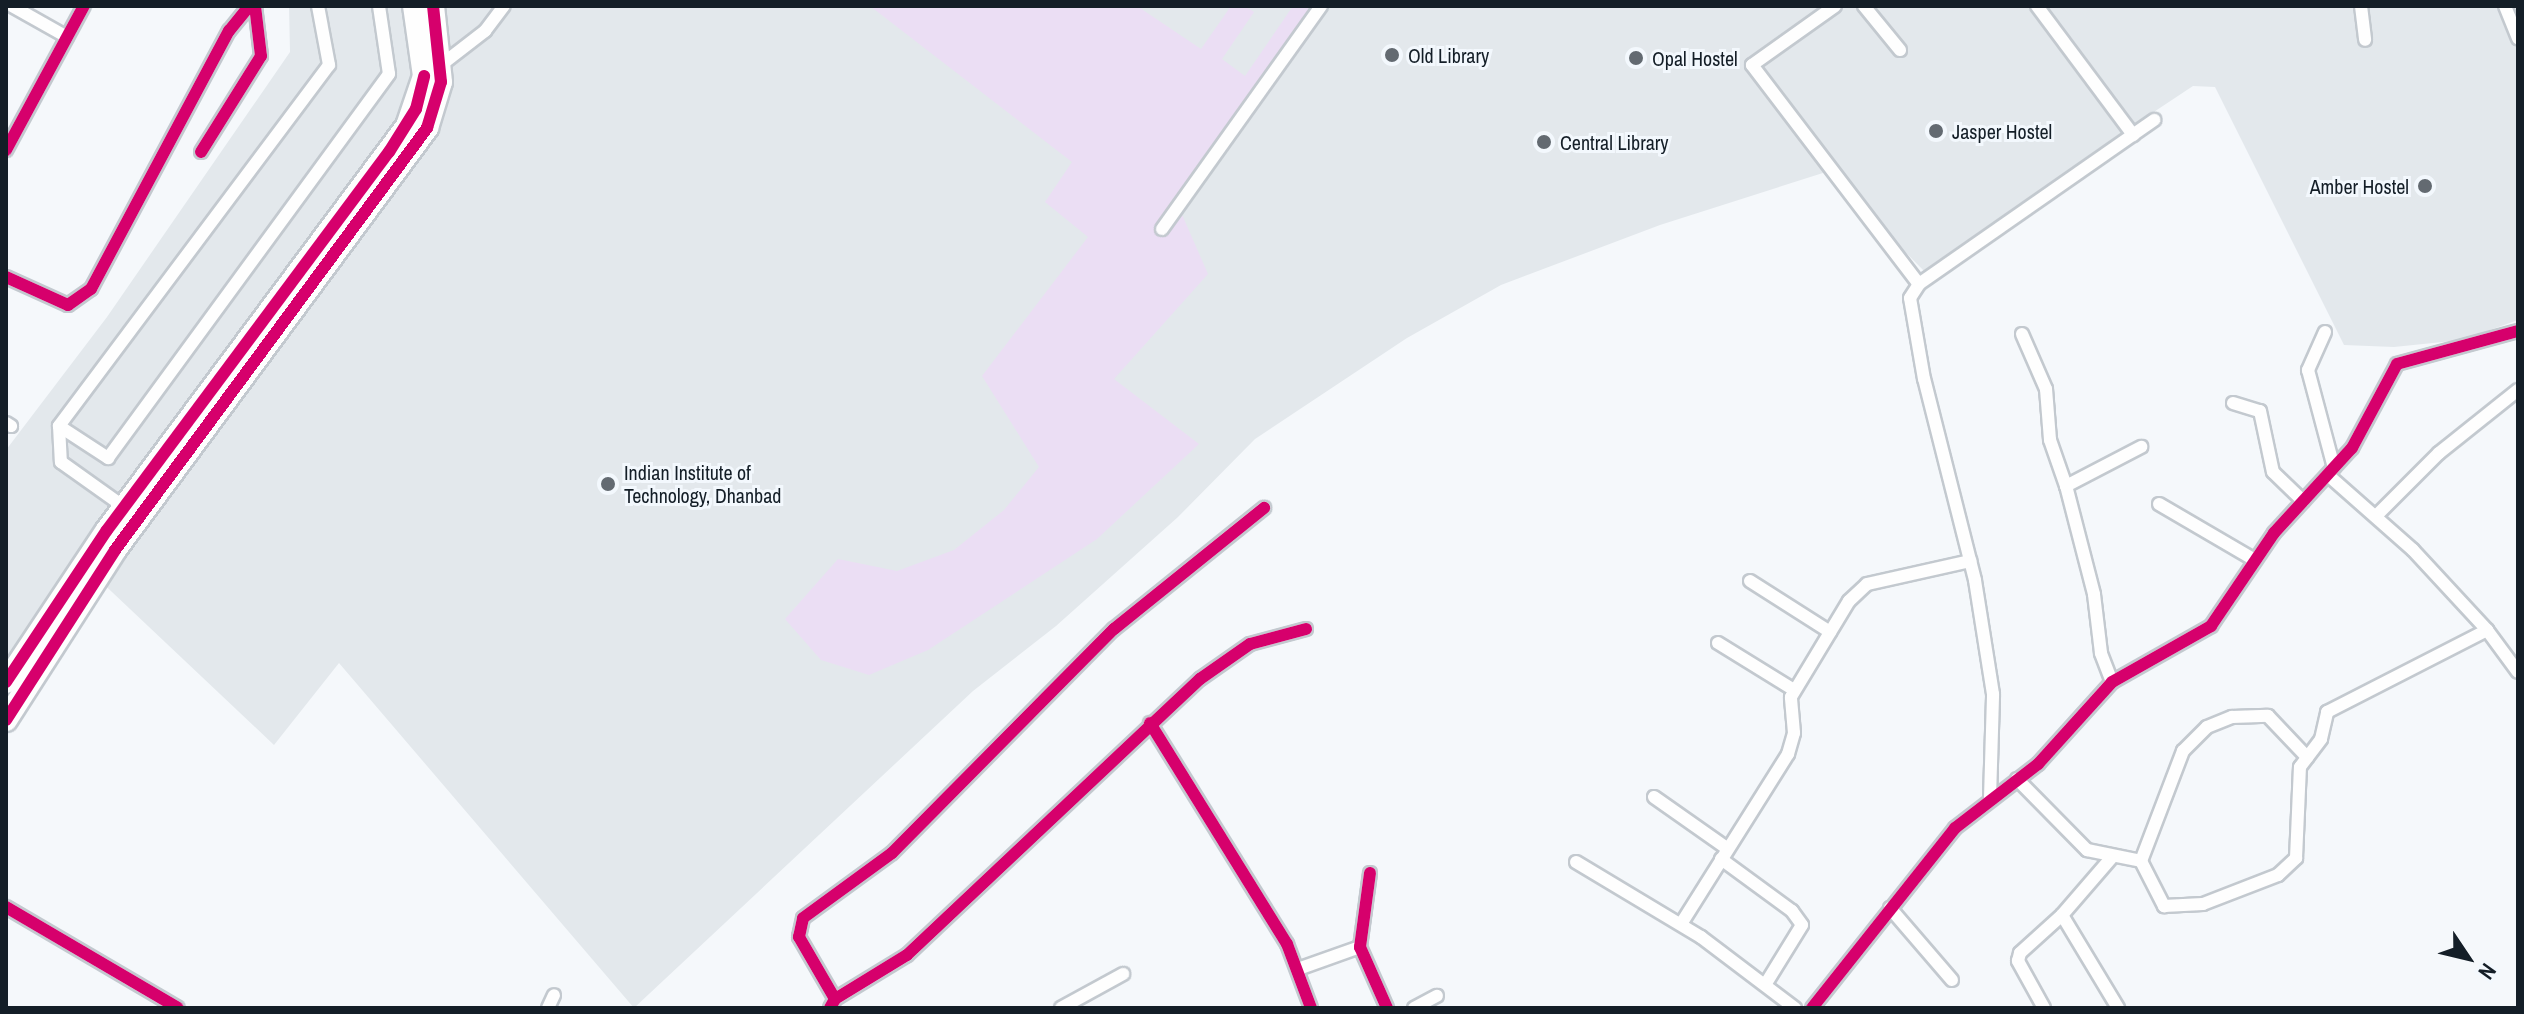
<!DOCTYPE html>
<html>
<head>
<meta charset="utf-8">
<style>
  body { margin:0 }
  #map { position:relative; width:2524px; height:1014px; overflow:hidden; background:#f5f8fb; font-family:"Archivo Narrow",sans-serif }
  div>[style] { position:absolute }
  .built>* { inset:0; background:#e3e8ec }
  .green>* { inset:0; background:#ebdef4 }
  .roads { filter:drop-shadow(2px 0 #c3c9cf) drop-shadow(-2px 0 #c3c9cf) drop-shadow(0 2px #c3c9cf) drop-shadow(0 -2px #c3c9cf) }
  .street>* { height:12px; margin:-6px; padding:0 6px; transform-origin:6px; border-radius:6px; background:#fefefe }
  .highway>* { height:22px; margin:-11px; padding:0 11px; transform-origin:11px; border-radius:11px; background:#fefefe }
  .cycleway>* { height:12px; margin:-6px; padding:0 6px; transform-origin:6px; border-radius:6px; background:#d6006c }
  .dots>* { width:22px; height:22px; translate:-50% -50%; box-sizing:border-box; border:4px solid #f3f8fd; border-radius:50% }
  span { translate:-50% -50%; white-space:nowrap; text-align:center; line-height:1.15; -webkit-text-stroke:6px #f3f8fd; paint-order:stroke }
  .poi-label { font-size:20px; color:#141e27 }
  .left { translate:0 -50%; text-align:left }
  .right { translate:-100% -50%; text-align:right }
  .frame { position:absolute; inset:0; border:8px solid #141e27; pointer-events:none }
  .north { position:absolute; left:2428px; top:918px; width:80px; height:80px; -webkit-text-stroke:6px #f3f8fd; paint-order:stroke; rotate:125deg; font-size:22px; font-weight:700; line-height:32px; text-align:center; color:#141e27 }
  .north::after { content:''; display:block; margin:auto; width:28px; height:36px; background:#141e27; clip-path:polygon(50% 0,100% 100%,50% 72%,0 100%) }
</style>
</head>
<body>
<div id="map">
  <div class="built">
    <div style="clip-path:polygon(289px 6px,2518px 6px,2518px 320px,2462px 340px,2394px 347px,2344px 345px,2215px 87px,2193px 86px,2098px 149px,1928px 275px,1826px 172px,1660px 225px,1501px 285px,1407px 338px,1255px 439px,1178px 517px,1056px 626px,973px 691px,634px 1008px,339px 663px,274px 745px,76px 558px,6px 660px,6px 450px,107px 317px,290px 52px)"></div>
  </div>
  <div class="green">
    <div style="clip-path:polygon(870px 6px,1137px 6px,1201px 49px,1231px 6px,1245px 6px,1254px 12px,1222px 59px,1245px 76px,1293px 6px,1319px 6px,1180px 210px,1208px 274px,1114px 379px,1199px 444px,1097px 539px,928px 650px,869px 675px,821px 660px,785px 619px,838px 559px,897px 571px,954px 550px,1004px 510px,1039px 467px,982px 376px,1088px 237px,1045px 202px,1072px 162px)"></div>
  </div>
  <div class="roads">
    <div class="street">
      <div style="left:12px;top:6px;width:63px;rotate:29.4deg"></div>
      <div style="left:318px;top:6px;width:60px;rotate:79.4deg"></div>
      <div style="left:329px;top:65px;width:451px;rotate:126.8deg"></div>
      <div style="left:59px;top:426px;width:59px;rotate:33.1deg"></div>
      <div style="left:108px;top:458px;width:476px;rotate:-53.8deg"></div>
      <div style="left:389px;top:74px;width:69px;rotate:-98.4deg"></div>
      <div style="left:1835px;top:6px;width:102px;rotate:144.6deg"></div>
      <div style="left:1752px;top:65px;width:275px;rotate:52.7deg"></div>
      <div style="left:1864px;top:6px;width:57px;rotate:50.7deg"></div>
      <div style="left:2037px;top:6px;width:161px;rotate:53.3deg"></div>
      <div style="left:2361px;top:6px;width:34px;rotate:83deg"></div>
      <div style="left:2505px;top:6px;width:35px;rotate:68deg"></div>
      <div style="left:441px;top:65px;width:56px;rotate:-37.7deg"></div>
      <div style="left:485px;top:31px;width:31px;rotate:-53deg"></div>
      <div style="left:6px;top:150px;width:164px;rotate:-61.6deg"></div>
      <div style="left:201px;top:152px;width:113px;rotate:-58deg"></div>
      <div style="left:261px;top:56px;width:50px;rotate:-96.8deg"></div>
      <div style="left:1162px;top:229px;width:274px;rotate:-54.5deg"></div>
      <div style="left:6px;top:277px;width:68px;rotate:24.3deg"></div>
      <div style="left:68px;top:305px;width:28px;rotate:-35deg"></div>
      <div style="left:91px;top:289px;width:293px;rotate:-61.9deg"></div>
      <div style="left:229px;top:31px;width:32px;rotate:-51deg"></div>
      <div style="left:2325px;top:332px;width:42px;rotate:114.1deg"></div>
      <div style="left:2308px;top:370px;width:101px;rotate:75.1deg"></div>
      <div style="left:2022px;top:334px;width:60px;rotate:66.4deg"></div>
      <div style="left:2046px;top:389px;width:51px;rotate:85.5deg"></div>
      <div style="left:2050px;top:440px;width:49px;rotate:70.8deg"></div>
      <div style="left:2233px;top:403px;width:28px;rotate:17deg"></div>
      <div style="left:2260px;top:411px;width:62px;rotate:78deg"></div>
      <div style="left:2273px;top:472px;width:42px;rotate:44deg"></div>
      <div style="left:6px;top:423px;width:6px;rotate:31deg"></div>
      <div style="left:59px;top:426px;width:36px;rotate:87deg"></div>
      <div style="left:61px;top:462px;width:77px;rotate:35.5deg"></div>
      <div style="left:2328px;top:475px;width:113px;rotate:41.4deg"></div>
      <div style="left:2413px;top:550px;width:109px;rotate:47.2deg"></div>
      <div style="left:2487px;top:630px;width:52px;rotate:53.6deg"></div>
      <div style="left:2159px;top:504px;width:111px;rotate:30.3deg"></div>
      <div style="left:2376px;top:516px;width:89px;rotate:-45deg"></div>
      <div style="left:2439px;top:453px;width:101px;rotate:-38.6deg"></div>
      <div style="left:1750px;top:581px;width:95px;rotate:32.5deg"></div>
      <div style="left:1718px;top:643px;width:89px;rotate:31.7deg"></div>
      <div style="left:2112px;top:682px;width:31px;rotate:-111deg"></div>
      <div style="left:2101px;top:653px;width:59px;rotate:-96.8deg"></div>
      <div style="left:2094px;top:594px;width:112px;rotate:-104.5deg"></div>
      <div style="left:2066px;top:486px;width:85px;rotate:-27.5deg"></div>
      <div style="left:1150px;top:723px;width:260px;rotate:58.2deg"></div>
      <div style="left:1287px;top:944px;width:68px;rotate:69.4deg"></div>
      <div style="left:2017px;top:779px;width:100px;rotate:45.4deg"></div>
      <div style="left:2087px;top:850px;width:55px;rotate:11.5deg"></div>
      <div style="left:2141px;top:861px;width:51px;rotate:62.9deg"></div>
      <div style="left:2164px;top:906px;width:39px;rotate:-3deg"></div>
      <div style="left:2203px;top:904px;width:80px;rotate:-21.1deg"></div>
      <div style="left:2278px;top:875px;width:25px;rotate:-43deg"></div>
      <div style="left:2296px;top:858px;width:91px;rotate:-87.5deg"></div>
      <div style="left:2300px;top:767px;width:35px;rotate:-53deg"></div>
      <div style="left:2321px;top:739px;width:28px;rotate:-77deg"></div>
      <div style="left:2327px;top:712px;width:180px;rotate:-27.1deg"></div>
      <div style="left:1654px;top:797px;width:90px;rotate:35.1deg"></div>
      <div style="left:1990px;top:798px;width:104px;rotate:-88.3deg"></div>
      <div style="left:1993px;top:694px;width:115px;rotate:-99deg"></div>
      <div style="left:1975px;top:580px;width:207px;rotate:-104.2deg"></div>
      <div style="left:1924px;top:379px;width:82px;rotate:-99.8deg"></div>
      <div style="left:1910px;top:298px;width:17px;rotate:-57deg"></div>
      <div style="left:1919px;top:284px;width:287px;rotate:-34.9deg"></div>
      <div style="left:1721px;top:859px;width:88px;rotate:36.2deg"></div>
      <div style="left:1792px;top:911px;width:17px;rotate:54deg"></div>
      <div style="left:1802px;top:925px;width:70px;rotate:121.7deg"></div>
      <div style="left:2141px;top:861px;width:118px;rotate:-69.1deg"></div>
      <div style="left:2183px;top:751px;width:34px;rotate:-45deg"></div>
      <div style="left:2207px;top:727px;width:27px;rotate:-22deg"></div>
      <div style="left:2232px;top:717px;width:36px;rotate:-2deg"></div>
      <div style="left:2268px;top:716px;width:57px;rotate:46.4deg"></div>
      <div style="left:1576px;top:862px;width:146px;rotate:31deg"></div>
      <div style="left:1701px;top:937px;width:118px;rotate:37.1deg"></div>
      <div style="left:1370px;top:873px;width:75px;rotate:97.7deg"></div>
      <div style="left:1360px;top:947px;width:67px;rotate:66.1deg"></div>
      <div style="left:6px;top:907px;width:199px;rotate:30.4deg"></div>
      <div style="left:1890px;top:908px;width:95px;rotate:49.3deg"></div>
      <div style="left:2062px;top:915px;width:109px;rotate:58.9deg"></div>
      <div style="left:1681px;top:924px;width:201px;rotate:-57.8deg"></div>
      <div style="left:1788px;top:754px;width:22px;rotate:-74deg"></div>
      <div style="left:1794px;top:733px;width:36px;rotate:-95deg"></div>
      <div style="left:1791px;top:697px;width:112px;rotate:-58.9deg"></div>
      <div style="left:1849px;top:601px;width:25px;rotate:-43deg"></div>
      <div style="left:1867px;top:584px;width:106px;rotate:-12.6deg"></div>
      <div style="left:1298px;top:969px;width:66px;rotate:-19.5deg"></div>
      <div style="left:835px;top:999px;width:72px;rotate:-120.1deg"></div>
      <div style="left:799px;top:937px;width:19px;rotate:-78deg"></div>
      <div style="left:803px;top:918px;width:110px;rotate:-36.1deg"></div>
      <div style="left:892px;top:853px;width:315px;rotate:-45.3deg"></div>
      <div style="left:1114px;top:629px;width:193px;rotate:-38.9deg"></div>
      <div style="left:548px;top:1008px;width:14px;rotate:-65deg"></div>
      <div style="left:830px;top:1008px;width:10px;rotate:-61deg"></div>
      <div style="left:835px;top:999px;width:84px;rotate:-31.4deg"></div>
      <div style="left:907px;top:955px;width:403px;rotate:-43.3deg"></div>
      <div style="left:1200px;top:679px;width:61px;rotate:-35deg"></div>
      <div style="left:1250px;top:644px;width:58px;rotate:-15deg"></div>
      <div style="left:1061px;top:1008px;width:71px;rotate:-28.7deg"></div>
      <div style="left:1414px;top:1008px;width:26px;rotate:-28deg"></div>
      <div style="left:1812px;top:1008px;width:230px;rotate:-51.5deg"></div>
      <div style="left:1955px;top:828px;width:105px;rotate:-37.6deg"></div>
      <div style="left:2038px;top:764px;width:110px;rotate:-47.9deg"></div>
      <div style="left:2112px;top:682px;width:114px;rotate:-29.5deg"></div>
      <div style="left:2211px;top:626px;width:112px;rotate:-55.9deg"></div>
      <div style="left:2274px;top:533px;width:115px;rotate:-47.5deg"></div>
      <div style="left:2352px;top:448px;width:95px;rotate:-61.8deg"></div>
      <div style="left:2397px;top:364px;width:125px;rotate:-15.3deg"></div>
      <div style="left:2044px;top:1008px;width:54px;rotate:-119deg"></div>
      <div style="left:2018px;top:961px;width:8px;rotate:-76deg"></div>
      <div style="left:2020px;top:953px;width:57px;rotate:-42.1deg"></div>
      <div style="left:2062px;top:915px;width:77px;rotate:-49.2deg"></div>
    </div>
    <div class="highway">
      <div style="left:6px;top:682px;width:182px;rotate:-56.4deg"></div>
      <div style="left:107px;top:530px;width:503px;rotate:-53.4deg"></div>
      <div style="left:407px;top:126px;width:53px;rotate:-71.2deg"></div>
      <div style="left:424px;top:76px;width:71px;rotate:-98.1deg"></div>
      <div style="left:6px;top:720px;width:202px;rotate:-57.3deg"></div>
      <div style="left:115px;top:550px;width:525px;rotate:-53.52deg"></div>
      <div style="left:427px;top:128px;width:48px;rotate:-73.1deg"></div>
      <div style="left:441px;top:82px;width:76px;rotate:-96deg"></div>
    </div>
  </div>
  <div class="cycleway">
    <div style="left:6px;top:150px;width:164px;rotate:-61.6deg"></div>
    <div style="left:201px;top:152px;width:113px;rotate:-58deg"></div>
    <div style="left:261px;top:56px;width:50px;rotate:-96.8deg"></div>
    <div style="left:6px;top:277px;width:68px;rotate:24.3deg"></div>
    <div style="left:68px;top:305px;width:28px;rotate:-35deg"></div>
    <div style="left:91px;top:289px;width:293px;rotate:-61.9deg"></div>
    <div style="left:229px;top:31px;width:32px;rotate:-51deg"></div>
    <div style="left:6px;top:682px;width:182px;rotate:-56.4deg"></div>
    <div style="left:107px;top:530px;width:472px;rotate:-53.3deg"></div>
    <div style="left:389px;top:152px;width:51px;rotate:-57.9deg"></div>
    <div style="left:416px;top:109px;width:34px;rotate:-76deg"></div>
    <div style="left:6px;top:720px;width:202px;rotate:-57.3deg"></div>
    <div style="left:115px;top:550px;width:525px;rotate:-53.52deg"></div>
    <div style="left:427px;top:128px;width:48px;rotate:-73.1deg"></div>
    <div style="left:441px;top:82px;width:76px;rotate:-96deg"></div>
    <div style="left:1150px;top:723px;width:260px;rotate:58.2deg"></div>
    <div style="left:1287px;top:944px;width:68px;rotate:69.4deg"></div>
    <div style="left:1370px;top:873px;width:75px;rotate:97.7deg"></div>
    <div style="left:1360px;top:947px;width:67px;rotate:66.1deg"></div>
    <div style="left:6px;top:907px;width:199px;rotate:30.4deg"></div>
    <div style="left:835px;top:999px;width:72px;rotate:-120.1deg"></div>
    <div style="left:799px;top:937px;width:19px;rotate:-78deg"></div>
    <div style="left:803px;top:918px;width:110px;rotate:-36.1deg"></div>
    <div style="left:892px;top:853px;width:315px;rotate:-45.3deg"></div>
    <div style="left:1114px;top:629px;width:193px;rotate:-38.9deg"></div>
    <div style="left:830px;top:1008px;width:10px;rotate:-61deg"></div>
    <div style="left:835px;top:999px;width:84px;rotate:-31.4deg"></div>
    <div style="left:907px;top:955px;width:403px;rotate:-43.3deg"></div>
    <div style="left:1200px;top:679px;width:61px;rotate:-35deg"></div>
    <div style="left:1250px;top:644px;width:58px;rotate:-15deg"></div>
    <div style="left:1812px;top:1008px;width:230px;rotate:-51.5deg"></div>
    <div style="left:1955px;top:828px;width:105px;rotate:-37.6deg"></div>
    <div style="left:2038px;top:764px;width:110px;rotate:-47.9deg"></div>
    <div style="left:2112px;top:682px;width:114px;rotate:-29.5deg"></div>
    <div style="left:2211px;top:626px;width:112px;rotate:-55.9deg"></div>
    <div style="left:2274px;top:533px;width:115px;rotate:-47.5deg"></div>
    <div style="left:2352px;top:448px;width:95px;rotate:-61.8deg"></div>
    <div style="left:2397px;top:364px;width:125px;rotate:-15.3deg"></div>
  </div>
  <div class="dots">
    <div style="left:1392px;top:55px;background:#636a71"></div>
    <div style="left:1636px;top:58px;background:#636a71"></div>
    <div style="left:1936px;top:131px;background:#636a71"></div>
    <div style="left:1544px;top:142px;background:#636a71"></div>
    <div style="left:2425px;top:186px;background:#636a71"></div>
    <div style="left:608px;top:484px;background:#636a71"></div>
  </div>
  <div class="poi-label">
    <span class="left" style="left:1408px;top:55px">Old Library</span>
    <span class="left" style="left:1652px;top:58px">Opal Hostel</span>
    <span class="left" style="left:1952px;top:131px">Jasper Hostel</span>
    <span class="left" style="left:1560px;top:142px">Central Library</span>
    <span class="right" style="left:2409px;top:186px">Amber Hostel</span>
    <span class="left" style="left:624px;top:484px">Indian Institute of<br>Technology, Dhanbad</span>
  </div>
  <div class="frame"></div>
  <div class="north">N</div>
</div>
</body>
</html>
